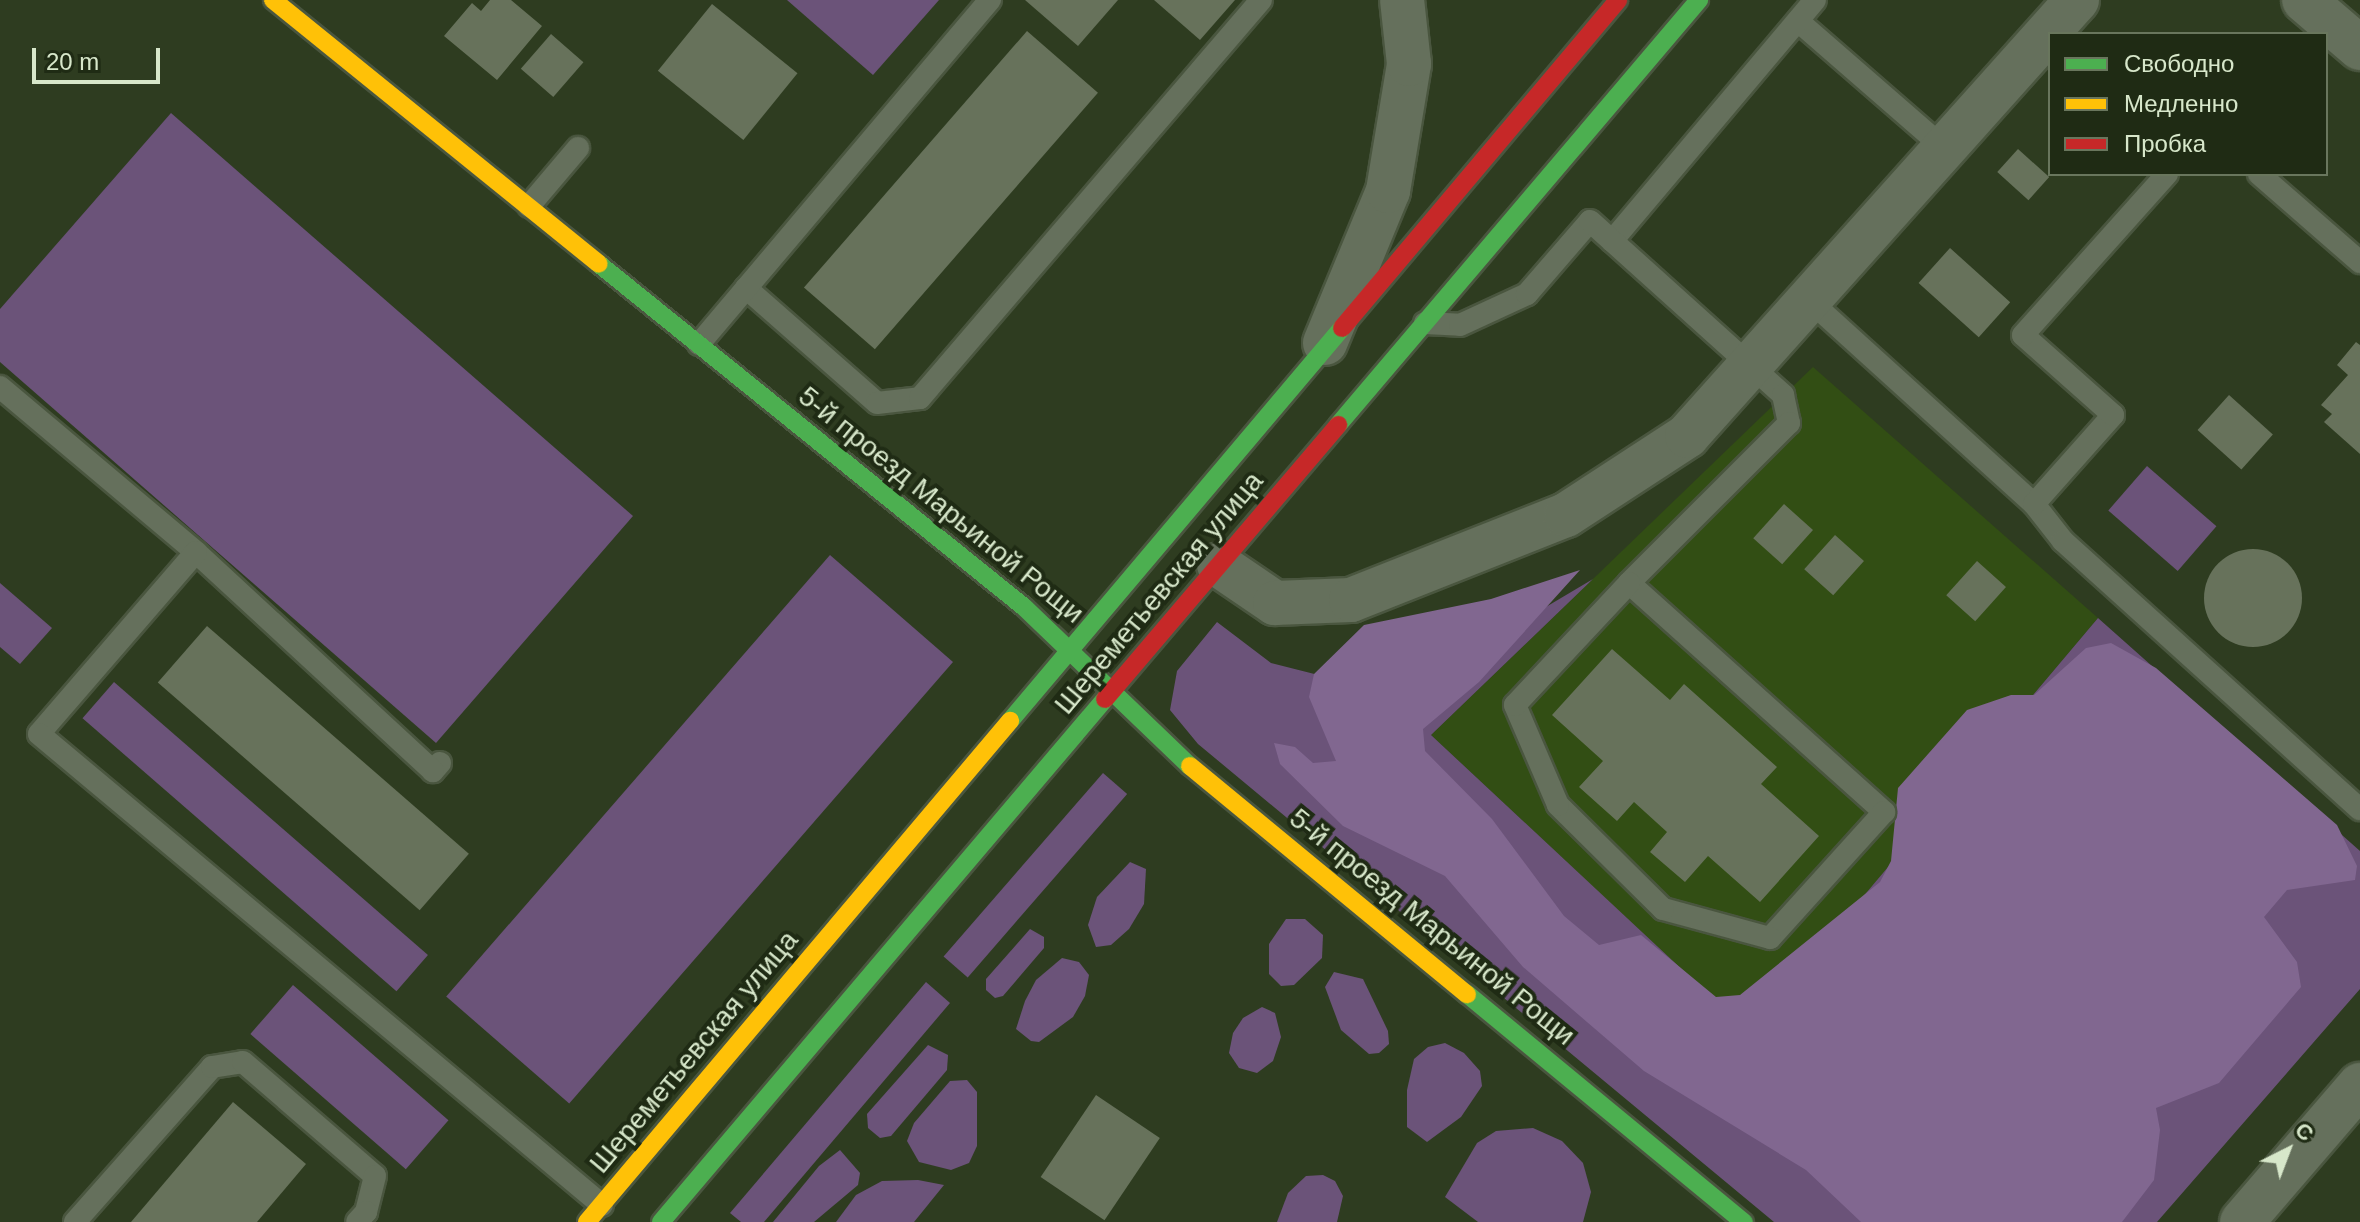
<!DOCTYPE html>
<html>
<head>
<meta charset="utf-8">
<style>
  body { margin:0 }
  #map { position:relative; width:2360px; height:1222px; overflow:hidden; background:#2e3c20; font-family:Arial,sans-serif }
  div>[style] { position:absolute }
  .built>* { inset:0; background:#324e14 }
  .green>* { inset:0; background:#6b5379; transform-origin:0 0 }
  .forest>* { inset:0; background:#816790 }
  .building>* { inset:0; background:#67725b; transform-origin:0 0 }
  .round { border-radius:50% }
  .roads { filter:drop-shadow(2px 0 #4a563f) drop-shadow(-2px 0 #4a563f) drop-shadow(0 2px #4a563f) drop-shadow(0 -2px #4a563f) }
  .lane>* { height:22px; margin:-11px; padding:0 11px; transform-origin:11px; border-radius:11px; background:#65705c }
  .street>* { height:44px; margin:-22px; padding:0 22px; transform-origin:22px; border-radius:22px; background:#65705c }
  .fast>* { height:18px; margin:-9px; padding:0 9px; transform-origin:9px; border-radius:9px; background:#4caf50 }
  .slow>* { height:18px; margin:-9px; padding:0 9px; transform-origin:9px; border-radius:9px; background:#ffc107 }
  .jam>* { height:18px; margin:-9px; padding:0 9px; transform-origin:9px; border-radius:9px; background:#c62828 }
  span { translate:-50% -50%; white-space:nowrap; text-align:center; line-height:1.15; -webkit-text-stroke:8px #1f2b14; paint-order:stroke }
  .street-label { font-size:28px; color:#d7e7ca }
  .legend { position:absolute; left:2048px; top:32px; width:280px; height:144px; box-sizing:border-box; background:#1f2b14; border:2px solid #69765d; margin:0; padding:10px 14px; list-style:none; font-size:24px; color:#d7e7ca }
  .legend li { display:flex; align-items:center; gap:16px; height:40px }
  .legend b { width:40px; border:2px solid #69765d }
  .north { position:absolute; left:2248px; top:1110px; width:80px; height:80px; -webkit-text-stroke:6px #1f2b14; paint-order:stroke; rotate:42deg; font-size:22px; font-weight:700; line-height:32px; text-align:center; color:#d7e7ca }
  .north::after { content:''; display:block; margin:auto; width:28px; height:36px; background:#d7e7ca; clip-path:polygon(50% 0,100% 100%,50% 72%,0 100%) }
  .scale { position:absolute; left:32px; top:48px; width:128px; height:36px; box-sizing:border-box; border:4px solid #d7e7ca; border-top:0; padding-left:10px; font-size:24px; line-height:28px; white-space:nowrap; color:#d7e7ca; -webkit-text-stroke:6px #1f2b14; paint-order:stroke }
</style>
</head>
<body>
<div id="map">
  <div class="built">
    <div style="clip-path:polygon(1813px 367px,2098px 618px,1749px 1033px,1431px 735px)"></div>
  </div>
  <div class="green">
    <div style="clip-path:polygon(787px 0,939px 0,873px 75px)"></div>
    <div style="clip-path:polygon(171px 113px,633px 516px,436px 743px,0 362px,0 309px)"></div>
    <div style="left:2147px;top:466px;width:92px;height:59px;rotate:41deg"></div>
    <div style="left:830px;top:555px;width:163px;height:585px;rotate:41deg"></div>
    <div style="clip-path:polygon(1593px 579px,1431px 735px,1749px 1032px,2098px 618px,2360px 851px,2360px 989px,2157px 1222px,1774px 1222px,1198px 744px,1170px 710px,1177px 671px,1217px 622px,1271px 663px,1346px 682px,1460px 658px)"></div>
    <div style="clip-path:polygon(0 583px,52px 628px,20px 664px,0 647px)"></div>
    <div style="left:114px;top:682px;width:416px;height:48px;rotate:41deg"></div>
    <div style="left:1103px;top:773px;width:32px;height:243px;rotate:41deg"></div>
    <div style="clip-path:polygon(1130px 862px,1146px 869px,1144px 904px,1129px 929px,1111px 945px,1096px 947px,1088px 925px,1097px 897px)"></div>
    <div style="clip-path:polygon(1286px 919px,1305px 919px,1323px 935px,1322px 958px,1294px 985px,1281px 986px,1269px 974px,1269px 944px)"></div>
    <div style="clip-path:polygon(1030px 929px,1044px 937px,1044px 948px,1003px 996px,995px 998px,986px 990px,986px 979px)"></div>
    <div style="clip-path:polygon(1062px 958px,1079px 962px,1089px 975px,1085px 996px,1073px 1017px,1039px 1042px,1031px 1041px,1016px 1029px,1025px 1001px,1036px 980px)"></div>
    <div style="clip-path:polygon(1334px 972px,1363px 979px,1388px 1031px,1389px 1044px,1379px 1053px,1369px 1054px,1341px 1030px,1325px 987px)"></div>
    <div style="clip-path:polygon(926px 982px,950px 1003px,764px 1222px,741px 1222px,730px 1213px)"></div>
    <div style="left:293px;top:985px;width:206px;height:65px;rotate:41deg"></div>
    <div style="clip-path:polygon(1262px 1007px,1275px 1013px,1281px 1037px,1273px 1061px,1257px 1073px,1239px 1068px,1229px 1053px,1233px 1033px,1243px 1018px)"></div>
    <div style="clip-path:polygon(1445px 1043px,1464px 1053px,1480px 1071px,1482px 1086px,1461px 1117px,1427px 1142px,1407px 1127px,1407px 1090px,1414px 1059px,1428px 1047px)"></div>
    <div style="clip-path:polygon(928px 1045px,948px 1055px,947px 1070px,891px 1136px,880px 1138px,868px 1128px,867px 1114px)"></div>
    <div style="clip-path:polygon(967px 1080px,977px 1092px,977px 1146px,969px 1163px,951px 1170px,919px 1162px,907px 1141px,914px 1123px,950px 1081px)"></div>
    <div style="clip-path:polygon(1533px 1128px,1562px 1141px,1583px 1163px,1591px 1192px,1583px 1222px,1478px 1222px,1445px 1197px,1477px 1143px,1496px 1131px)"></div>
    <div style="clip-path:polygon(840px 1150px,860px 1173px,858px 1185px,814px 1222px,773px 1222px,819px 1166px)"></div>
    <div style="clip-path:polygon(1323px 1175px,1335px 1181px,1343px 1196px,1337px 1222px,1277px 1222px,1288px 1193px,1306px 1176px)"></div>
    <div style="clip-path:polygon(918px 1180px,944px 1185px,914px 1222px,836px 1222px,856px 1195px,882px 1181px)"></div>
  </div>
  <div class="forest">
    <div style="clip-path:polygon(1580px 570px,1479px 682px,1423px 729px,1425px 751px,1492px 819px,1564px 916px,1599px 945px,1641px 935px,1716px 997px,1740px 995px,1880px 882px,1891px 861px,1898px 788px,1967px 710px,2011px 695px,2034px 695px,2086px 648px,2111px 643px,2156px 668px,2337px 825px,2357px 866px,2355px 880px,2287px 890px,2264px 917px,2297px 962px,2301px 987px,2219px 1083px,2156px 1108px,2160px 1130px,2154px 1180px,2122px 1222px,1861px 1222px,1806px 1170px,1644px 1071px,1523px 967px,1445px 876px,1343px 826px,1280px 764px,1274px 743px,1295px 747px,1313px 763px,1336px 761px,1309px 697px,1314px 674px,1364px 625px,1491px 599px)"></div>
  </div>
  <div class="building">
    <div style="clip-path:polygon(490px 0,511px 0,542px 26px,497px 80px,444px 36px,472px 3px,481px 11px)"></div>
    <div style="clip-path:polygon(1025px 0,1118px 0,1078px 46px)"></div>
    <div style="clip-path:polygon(1154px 0,1235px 0,1200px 40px)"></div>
    <div style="left:712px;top:4px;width:110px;height:86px;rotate:39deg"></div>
    <div style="left:1027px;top:31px;width:94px;height:340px;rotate:41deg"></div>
    <div style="left:551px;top:34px;width:43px;height:46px;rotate:41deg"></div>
    <div style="left:2018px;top:149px;width:42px;height:31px;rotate:42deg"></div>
    <div style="left:1950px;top:248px;width:81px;height:47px;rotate:42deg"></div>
    <div style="clip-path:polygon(2356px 342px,2360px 345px,2360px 454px,2324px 422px,2332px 414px,2321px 405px,2348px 375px,2337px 365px)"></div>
    <div style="left:2229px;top:395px;width:59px;height:47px;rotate:42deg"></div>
    <div style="left:1784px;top:504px;width:39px;height:46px;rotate:42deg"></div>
    <div style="left:1835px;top:535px;width:39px;height:46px;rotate:42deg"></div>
    <div class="round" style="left:2204px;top:549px;width:98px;height:98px"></div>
    <div style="left:1977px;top:561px;width:39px;height:46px;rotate:42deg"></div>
    <div style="left:207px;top:626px;width:347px;height:75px;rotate:41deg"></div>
    <div style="clip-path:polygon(1612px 649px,1670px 700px,1684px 684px,1777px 767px,1761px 784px,1819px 836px,1760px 902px,1708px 856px,1685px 882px,1650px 852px,1667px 832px,1634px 802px,1617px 821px,1579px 787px,1603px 761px,1552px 715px)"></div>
    <div style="left:1096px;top:1095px;width:77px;height:99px;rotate:34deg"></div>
    <div style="clip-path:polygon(233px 1102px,306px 1164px,257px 1222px,131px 1222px)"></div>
  </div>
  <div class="roads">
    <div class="lane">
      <div style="left:1798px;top:21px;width:195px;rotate:41deg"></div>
      <div style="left:2259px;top:174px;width:134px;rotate:41.1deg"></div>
      <div style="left:529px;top:206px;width:76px;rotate:-49.8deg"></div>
      <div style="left:1612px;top:241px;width:315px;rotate:-49.9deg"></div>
      <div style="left:746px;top:288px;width:174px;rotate:41.3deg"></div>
      <div style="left:877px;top:403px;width:43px;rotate:-6.6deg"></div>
      <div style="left:920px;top:398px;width:524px;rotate:-49.41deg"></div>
      <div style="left:1809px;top:300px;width:304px;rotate:42.2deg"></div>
      <div style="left:2034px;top:504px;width:47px;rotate:51.9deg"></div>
      <div style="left:2063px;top:541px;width:400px;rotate:42.1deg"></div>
      <div style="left:1425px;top:323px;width:35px;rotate:3deg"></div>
      <div style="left:1460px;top:325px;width:74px;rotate:-24.8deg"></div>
      <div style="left:1527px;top:294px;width:96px;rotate:-49.2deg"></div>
      <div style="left:1590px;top:221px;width:260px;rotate:42deg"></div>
      <div style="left:1783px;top:395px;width:29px;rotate:78deg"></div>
      <div style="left:1789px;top:423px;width:226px;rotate:135deg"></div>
      <div style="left:699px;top:344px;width:451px;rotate:-49.8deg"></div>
      <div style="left:0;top:387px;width:256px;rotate:40.1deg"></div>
      <div style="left:2034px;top:504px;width:119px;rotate:-48.4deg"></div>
      <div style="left:2113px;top:415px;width:120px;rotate:-138.4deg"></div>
      <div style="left:2023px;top:335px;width:216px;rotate:-48.2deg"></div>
      <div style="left:1629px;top:583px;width:343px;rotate:41.9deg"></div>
      <div style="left:1884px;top:812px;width:170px;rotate:132.1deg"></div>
      <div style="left:1770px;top:938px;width:111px;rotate:-164.8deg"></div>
      <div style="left:1663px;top:909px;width:148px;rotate:-135.3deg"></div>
      <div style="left:1558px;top:805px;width:109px;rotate:-113.3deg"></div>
      <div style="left:1515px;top:705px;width:167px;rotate:-46.9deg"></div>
      <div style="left:440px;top:763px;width:11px;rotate:131deg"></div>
      <div style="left:433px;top:771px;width:323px;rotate:-137.3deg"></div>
      <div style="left:196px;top:552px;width:240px;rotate:130.8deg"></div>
      <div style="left:39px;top:734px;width:734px;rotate:39.92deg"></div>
      <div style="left:75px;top:1222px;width:207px;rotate:-48.5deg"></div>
      <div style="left:212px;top:1067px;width:31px;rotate:-9deg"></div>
      <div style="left:243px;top:1062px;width:174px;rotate:40.8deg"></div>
      <div style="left:375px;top:1176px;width:37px;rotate:104deg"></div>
      <div style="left:366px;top:1212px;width:13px;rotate:132deg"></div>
    </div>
    <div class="street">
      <div style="left:2304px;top:0;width:74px;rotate:40.6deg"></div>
      <div style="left:1325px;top:343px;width:165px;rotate:-67.5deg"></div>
      <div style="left:1388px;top:191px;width:129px;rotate:-80.6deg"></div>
      <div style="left:1409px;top:64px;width:64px;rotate:-96.2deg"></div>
      <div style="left:1219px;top:565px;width:68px;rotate:34.2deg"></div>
      <div style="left:1275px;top:603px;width:76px;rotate:-2.3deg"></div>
      <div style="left:1351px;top:600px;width:231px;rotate:-21.6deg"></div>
      <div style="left:1566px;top:515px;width:145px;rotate:-33.1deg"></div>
      <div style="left:1687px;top:436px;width:585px;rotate:-48.19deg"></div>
      <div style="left:2242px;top:1222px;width:181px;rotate:-49.3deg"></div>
    </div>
    <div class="fast">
      <div style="left:599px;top:264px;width:546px;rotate:38.91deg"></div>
      <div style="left:1024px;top:607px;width:230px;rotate:43.8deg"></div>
      <div style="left:1338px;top:425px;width:558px;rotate:-49.66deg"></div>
      <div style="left:1010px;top:721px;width:514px;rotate:-49.81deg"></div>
      <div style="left:1467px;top:994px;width:359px;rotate:39.5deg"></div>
      <div style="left:661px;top:1222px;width:686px;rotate:-49.67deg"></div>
    </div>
    <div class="slow">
      <div style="left:273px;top:0;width:419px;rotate:39deg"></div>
      <div style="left:1190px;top:766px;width:359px;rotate:39.5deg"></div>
      <div style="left:587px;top:1222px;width:656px;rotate:-49.83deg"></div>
    </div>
    <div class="jam">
      <div style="left:1342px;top:328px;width:429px;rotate:-49.9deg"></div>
      <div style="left:1105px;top:699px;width:360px;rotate:-49.6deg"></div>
    </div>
  </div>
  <div class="street-label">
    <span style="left:941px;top:505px;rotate:39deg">5-й проезд Марьиной Рощи</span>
    <span style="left:1159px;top:593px;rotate:-50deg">Шереметьевская улица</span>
    <span style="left:1432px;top:927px;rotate:39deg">5-й проезд Марьиной Рощи</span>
    <span style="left:694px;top:1052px;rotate:-50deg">Шереметьевская улица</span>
  </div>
  <ul class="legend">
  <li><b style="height:10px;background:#4caf50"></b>Свободно</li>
  <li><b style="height:10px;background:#ffc107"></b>Медленно</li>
  <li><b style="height:10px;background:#c62828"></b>Пробка</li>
  </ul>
  <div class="north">С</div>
  <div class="scale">20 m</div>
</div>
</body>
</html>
